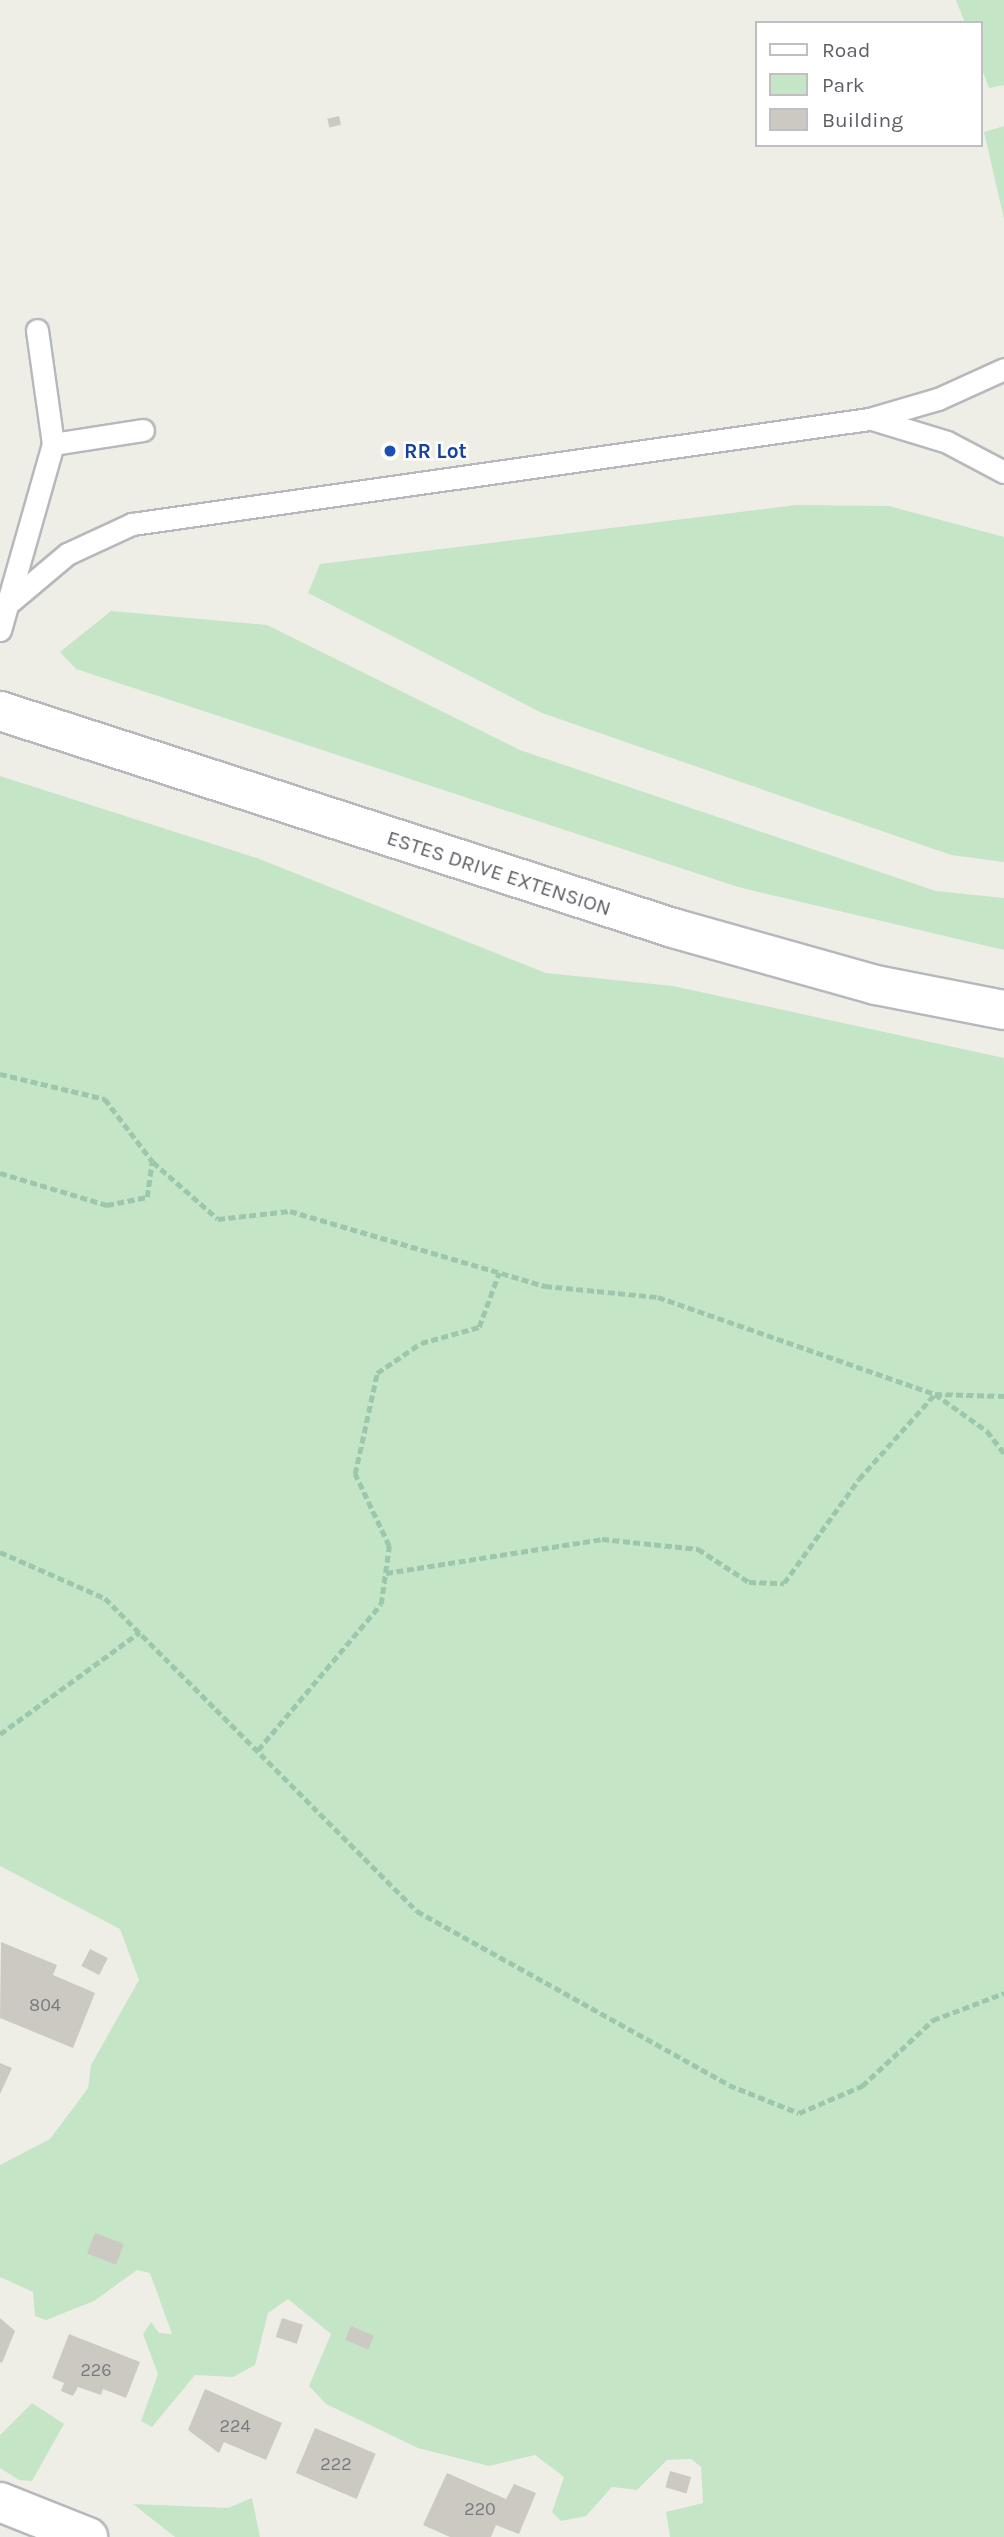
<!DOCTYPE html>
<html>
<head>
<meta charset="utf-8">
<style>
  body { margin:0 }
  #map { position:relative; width:1004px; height:2537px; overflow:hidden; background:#efeee6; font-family:Karla,sans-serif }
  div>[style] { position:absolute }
  .green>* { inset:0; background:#c4e6c7 }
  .building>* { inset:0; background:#cbc9c2; transform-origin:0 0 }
  .path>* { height:4.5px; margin-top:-2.25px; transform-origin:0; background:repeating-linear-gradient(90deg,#9dc7ad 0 7px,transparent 0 10.5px) }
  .roads { filter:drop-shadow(2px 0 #b6b8bc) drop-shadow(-2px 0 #b6b8bc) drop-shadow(0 2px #b6b8bc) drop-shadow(0 -2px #b6b8bc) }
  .service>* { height:21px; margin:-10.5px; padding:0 10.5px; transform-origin:10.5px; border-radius:10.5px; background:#fff }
  .minor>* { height:38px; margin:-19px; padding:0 19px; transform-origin:19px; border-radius:19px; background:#fff }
  .secondary>* { height:38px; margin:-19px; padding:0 19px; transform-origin:19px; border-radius:19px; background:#fff }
  .dots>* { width:19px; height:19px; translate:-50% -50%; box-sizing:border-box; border:4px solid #fff; border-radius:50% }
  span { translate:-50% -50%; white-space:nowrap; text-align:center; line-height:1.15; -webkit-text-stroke:5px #fff; paint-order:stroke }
  .number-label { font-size:18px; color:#797a7d }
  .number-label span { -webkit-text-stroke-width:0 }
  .transit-label { font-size:21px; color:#164399; font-weight:700 }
  .left { translate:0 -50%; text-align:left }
  .street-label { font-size:21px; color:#5e6066 }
  .legend { position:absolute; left:755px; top:21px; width:228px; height:126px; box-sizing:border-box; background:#fff; border:2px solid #bfbfc2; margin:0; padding:9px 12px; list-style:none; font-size:21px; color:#5e6066 }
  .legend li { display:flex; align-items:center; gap:14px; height:35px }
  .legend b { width:35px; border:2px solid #bfbfc2 }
</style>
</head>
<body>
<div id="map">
  <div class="green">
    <div style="clip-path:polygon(956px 0,1004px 0,1004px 85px,989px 88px,981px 67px,981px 23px,965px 23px)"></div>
    <div style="clip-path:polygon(1004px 126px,1004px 219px,984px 132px)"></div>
    <div style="clip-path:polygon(796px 505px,889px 506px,1004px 537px,1004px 862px,951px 855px,542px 713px,308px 593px,320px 564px)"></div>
    <div style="clip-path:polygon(111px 611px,267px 625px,520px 750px,936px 891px,1004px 898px,1004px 950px,738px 887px,76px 669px,60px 652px)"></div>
    <div style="clip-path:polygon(0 776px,257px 858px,546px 973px,673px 986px,1004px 1058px,1004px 2537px,670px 2537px,666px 2512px,703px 2503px,701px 2467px,691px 2459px,667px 2460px,637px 2490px,612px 2487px,586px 2516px,561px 2521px,552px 2512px,564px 2477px,535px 2455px,489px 2466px,418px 2448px,326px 2404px,309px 2386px,331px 2334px,288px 2299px,268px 2313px,255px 2365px,233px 2377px,195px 2375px,152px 2427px,141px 2421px,158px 2374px,143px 2334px,151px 2322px,159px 2333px,172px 2334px,150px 2273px,137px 2270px,94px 2301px,46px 2320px,35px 2316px,33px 2292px,0 2277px,0 2165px,50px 2139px,88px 2088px,91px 2065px,139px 1980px,120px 1929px,0 1866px)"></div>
    <div style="clip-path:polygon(32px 2403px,64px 2424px,32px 2481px,19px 2480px,0 2468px,0 2435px)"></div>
    <div style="clip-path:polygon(252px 2498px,260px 2537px,175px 2537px,133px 2504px,228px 2508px)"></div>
  </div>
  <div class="building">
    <div style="left:339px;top:116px;width:9px;height:12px;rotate:77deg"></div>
    <div style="clip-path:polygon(1px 1942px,57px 1965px,53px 1975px,95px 1993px,73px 2048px,0 2018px)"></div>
    <div style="left:90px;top:1949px;width:20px;height:19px;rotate:27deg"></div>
    <div style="clip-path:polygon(0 2063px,12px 2068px,0 2094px)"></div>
    <div style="left:95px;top:2233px;width:31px;height:22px;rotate:21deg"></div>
    <div style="clip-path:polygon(0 2318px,15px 2331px,2px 2363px,0 2362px)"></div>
    <div style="left:282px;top:2318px;width:22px;height:20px;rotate:18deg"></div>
    <div style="left:351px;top:2326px;width:25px;height:15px;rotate:23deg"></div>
    <div style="clip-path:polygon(69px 2334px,140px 2362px,126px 2398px,103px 2389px,101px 2395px,78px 2387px,73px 2396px,61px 2391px,64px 2383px,52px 2378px)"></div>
    <div style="clip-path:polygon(205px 2389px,282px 2423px,266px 2460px,224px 2442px,219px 2453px,188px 2430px)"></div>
    <div style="left:315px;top:2428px;width:66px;height:49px;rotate:23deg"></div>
    <div style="left:670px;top:2471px;width:22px;height:17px;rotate:16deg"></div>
    <div style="clip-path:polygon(447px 2473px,506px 2499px,514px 2484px,536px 2493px,519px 2534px,496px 2525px,491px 2537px,450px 2537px,423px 2525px)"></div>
  </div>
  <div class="path">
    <div style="left:0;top:1074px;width:108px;rotate:13.4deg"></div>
    <div style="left:105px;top:1099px;width:79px;rotate:52.7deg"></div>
    <div style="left:153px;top:1162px;width:86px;rotate:41.2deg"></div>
    <div style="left:218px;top:1219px;width:72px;rotate:-6.3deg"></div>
    <div style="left:290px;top:1211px;width:266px;rotate:16.4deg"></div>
    <div style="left:545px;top:1286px;width:114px;rotate:5.6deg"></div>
    <div style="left:658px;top:1297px;width:293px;rotate:19.3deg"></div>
    <div style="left:935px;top:1394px;width:64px;rotate:35.4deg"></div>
    <div style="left:987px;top:1431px;width:28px;rotate:52deg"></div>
    <div style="left:0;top:1173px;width:112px;rotate:16.7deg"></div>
    <div style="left:107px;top:1205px;width:41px;rotate:-11.3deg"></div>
    <div style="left:147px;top:1197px;width:35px;rotate:-82deg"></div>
    <div style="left:0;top:1552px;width:115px;rotate:23.7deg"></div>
    <div style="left:105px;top:1598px;width:442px;rotate:45.1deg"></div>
    <div style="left:417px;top:1911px;width:357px;rotate:29.1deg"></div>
    <div style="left:729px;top:2085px;width:75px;rotate:21.8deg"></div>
    <div style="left:799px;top:2113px;width:69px;rotate:-23.2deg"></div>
    <div style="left:862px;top:2086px;width:97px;rotate:-42.9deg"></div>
    <div style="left:933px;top:2020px;width:76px;rotate:-20.8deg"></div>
    <div style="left:386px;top:1573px;width:219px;rotate:-8.9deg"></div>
    <div style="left:602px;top:1539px;width:97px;rotate:5.9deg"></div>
    <div style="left:698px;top:1549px;width:61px;rotate:32.9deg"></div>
    <div style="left:749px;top:1582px;width:35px;rotate:2deg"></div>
    <div style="left:784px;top:1583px;width:128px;rotate:-54.2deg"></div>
    <div style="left:859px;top:1479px;width:114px;rotate:-48.2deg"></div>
    <div style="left:935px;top:1394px;width:69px;rotate:1.7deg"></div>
    <div style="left:0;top:1734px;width:173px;rotate:-36.1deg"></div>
    <div style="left:258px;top:1750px;width:191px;rotate:-49.9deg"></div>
    <div style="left:381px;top:1604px;width:59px;rotate:-82.1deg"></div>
    <div style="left:389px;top:1546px;width:80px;rotate:-115.3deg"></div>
    <div style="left:355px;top:1474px;width:103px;rotate:-77.7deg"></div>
    <div style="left:377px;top:1373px;width:53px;rotate:-34.3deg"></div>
    <div style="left:421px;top:1343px;width:60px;rotate:-15.4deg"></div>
    <div style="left:479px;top:1327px;width:58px;rotate:-69.7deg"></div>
  </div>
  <div class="roads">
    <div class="service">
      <div style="left:872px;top:419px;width:78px;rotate:17deg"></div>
      <div style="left:947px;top:442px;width:64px;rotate:27.8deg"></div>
      <div style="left:53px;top:444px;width:91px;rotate:-8.8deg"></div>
      <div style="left:10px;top:602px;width:75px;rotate:-40.1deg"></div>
      <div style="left:67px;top:554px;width:72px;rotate:-24.8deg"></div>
      <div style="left:132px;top:524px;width:744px;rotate:-8.11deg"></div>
      <div style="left:869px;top:419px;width:72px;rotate:-16.2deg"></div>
      <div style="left:938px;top:399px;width:72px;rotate:-24.4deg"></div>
      <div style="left:0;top:630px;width:193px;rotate:-74.1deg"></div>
      <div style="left:53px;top:444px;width:115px;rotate:-98deg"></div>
    </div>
    <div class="minor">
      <div style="left:0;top:2502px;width:95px;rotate:21.7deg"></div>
    </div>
    <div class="secondary">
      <div style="left:0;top:711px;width:707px;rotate:17.87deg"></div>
      <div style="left:673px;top:928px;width:211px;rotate:15.7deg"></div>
      <div style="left:876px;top:985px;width:130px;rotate:11.1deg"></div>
    </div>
  </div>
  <div class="dots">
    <div style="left:390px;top:451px;background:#1a4fb4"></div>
  </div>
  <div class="number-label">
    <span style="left:45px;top:2005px">804</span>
    <span style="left:96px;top:2370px">226</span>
    <span style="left:235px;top:2426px">224</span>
    <span style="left:336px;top:2464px">222</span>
    <span style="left:480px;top:2509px">220</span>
  </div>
  <div class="transit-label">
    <span class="left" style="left:404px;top:451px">RR Lot</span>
  </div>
  <div class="street-label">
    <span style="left:499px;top:873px;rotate:18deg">ESTES DRIVE EXTENSION</span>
  </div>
  <ul class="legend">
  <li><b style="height:9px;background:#fff"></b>Road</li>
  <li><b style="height:19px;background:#c4e6c7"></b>Park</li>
  <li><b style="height:19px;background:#cbc9c2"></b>Building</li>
  </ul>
</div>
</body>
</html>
